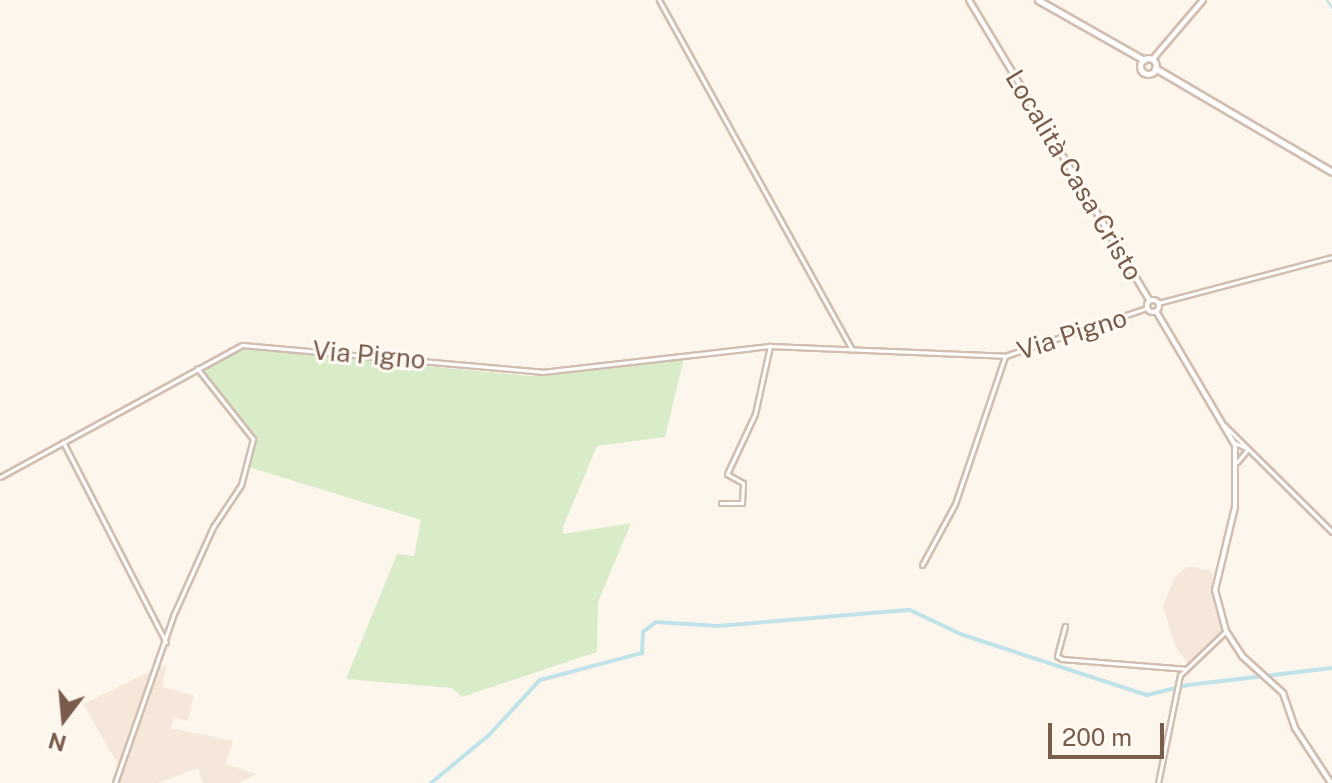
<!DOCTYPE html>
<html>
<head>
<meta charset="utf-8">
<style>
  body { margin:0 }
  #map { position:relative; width:1332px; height:783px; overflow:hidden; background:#fdf6ec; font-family:"Public Sans",sans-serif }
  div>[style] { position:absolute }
  .residential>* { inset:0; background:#f5e8da }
  .green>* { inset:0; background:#d8ecc9 }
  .stream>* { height:2px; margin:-1px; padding:0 1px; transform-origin:1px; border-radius:1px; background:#bfe3e8 }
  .canal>* { height:4px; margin:-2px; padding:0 2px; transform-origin:2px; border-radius:2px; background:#bfe3e8 }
  .roads { filter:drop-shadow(2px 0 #d1beb0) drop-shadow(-2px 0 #d1beb0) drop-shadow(0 2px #d1beb0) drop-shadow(0 -2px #d1beb0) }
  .minor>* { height:3px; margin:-1.5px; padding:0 1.5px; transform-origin:1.5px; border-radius:1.5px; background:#fff }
  .tertiary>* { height:4px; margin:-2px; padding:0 2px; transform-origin:2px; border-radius:2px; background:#fff }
  .tertiary>.ring { margin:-2px; padding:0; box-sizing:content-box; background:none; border:4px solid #fff; border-radius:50% }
  .secondary>* { height:5px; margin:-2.5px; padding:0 2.5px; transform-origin:2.5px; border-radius:2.5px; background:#fff }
  .secondary>.ring { margin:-2.5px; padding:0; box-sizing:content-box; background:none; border:5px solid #fff; border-radius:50% }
  span { translate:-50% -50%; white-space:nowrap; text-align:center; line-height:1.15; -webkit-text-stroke:6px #fffaf3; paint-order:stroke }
  .street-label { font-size:26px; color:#7a5c4d }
  .north { position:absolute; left:24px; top:679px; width:80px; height:80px; -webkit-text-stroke:6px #fffaf3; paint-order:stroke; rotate:196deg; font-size:22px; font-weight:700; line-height:32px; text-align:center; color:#7a5c4d }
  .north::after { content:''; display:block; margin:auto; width:28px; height:36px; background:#7a5c4d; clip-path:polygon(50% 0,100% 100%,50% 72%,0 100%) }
  .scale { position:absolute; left:1048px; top:723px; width:116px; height:36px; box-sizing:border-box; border:4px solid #7a5c4d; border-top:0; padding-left:10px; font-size:24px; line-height:28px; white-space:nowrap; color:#7a5c4d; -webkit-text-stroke:6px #fffaf3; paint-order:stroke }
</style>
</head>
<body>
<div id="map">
  <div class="residential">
    <div style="clip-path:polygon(1188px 566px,1212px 571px,1212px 597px,1222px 632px,1188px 664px,1175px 646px,1163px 606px,1175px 577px)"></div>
    <div style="clip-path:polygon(158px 666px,166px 667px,162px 687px,194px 695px,188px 721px,173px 717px,171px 728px,233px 741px,225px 764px,256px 774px,239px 783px,203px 783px,198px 768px,158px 783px,116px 783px)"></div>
    <div style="clip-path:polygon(154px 670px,131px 729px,119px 766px,83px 704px)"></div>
  </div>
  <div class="green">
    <div style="clip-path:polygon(243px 348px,529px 376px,684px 358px,665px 437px,597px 446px,563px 527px,563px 534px,631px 523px,598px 602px,597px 652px,462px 697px,452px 688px,346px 679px,397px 554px,414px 556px,421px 520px,248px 467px,254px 435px,203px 373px,203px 368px)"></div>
  </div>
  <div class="stream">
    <div style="left:1327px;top:0;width:9px;rotate:58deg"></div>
  </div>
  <div class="canal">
    <div style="left:431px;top:783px;width:75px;rotate:-39.6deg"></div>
    <div style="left:489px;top:735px;width:75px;rotate:-47.2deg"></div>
    <div style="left:540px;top:680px;width:106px;rotate:-14.8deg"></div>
    <div style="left:642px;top:653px;width:21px;rotate:-87deg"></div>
    <div style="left:643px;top:632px;width:16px;rotate:-38deg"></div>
    <div style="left:656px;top:622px;width:62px;rotate:3.7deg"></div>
    <div style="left:718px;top:626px;width:193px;rotate:-4.8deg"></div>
    <div style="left:910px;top:610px;width:59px;rotate:25.3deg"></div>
    <div style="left:963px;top:635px;width:194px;rotate:18.1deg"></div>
    <div style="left:1147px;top:695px;width:42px;rotate:-13.7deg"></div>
    <div style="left:1188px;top:685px;width:145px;rotate:-6.7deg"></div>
  </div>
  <div class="roads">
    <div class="minor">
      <div style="left:659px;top:0;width:399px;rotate:61.1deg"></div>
      <div style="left:1158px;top:303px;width:180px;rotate:-14.8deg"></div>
      <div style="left:1224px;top:425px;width:152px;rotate:44.7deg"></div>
      <div style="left:63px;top:442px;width:225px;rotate:62.8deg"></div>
      <div style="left:1233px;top:442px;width:17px;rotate:25deg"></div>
      <div style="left:1237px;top:462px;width:17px;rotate:-50deg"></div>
      <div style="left:0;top:477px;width:276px;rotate:-28.6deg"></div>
      <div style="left:242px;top:345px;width:301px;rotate:5.1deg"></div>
      <div style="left:542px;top:372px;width:229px;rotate:-6.5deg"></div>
      <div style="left:770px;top:346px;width:235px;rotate:2.4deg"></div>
      <div style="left:1005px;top:356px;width:150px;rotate:-18.7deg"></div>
      <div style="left:721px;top:503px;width:21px"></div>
      <div style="left:742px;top:503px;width:20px;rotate:-87deg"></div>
      <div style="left:743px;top:483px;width:18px;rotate:-151deg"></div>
      <div style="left:727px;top:474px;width:66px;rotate:-65deg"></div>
      <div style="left:755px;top:414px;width:70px;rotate:-77.6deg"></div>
      <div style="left:922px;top:565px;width:69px;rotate:-61.6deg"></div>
      <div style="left:955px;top:504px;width:156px;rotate:-71.3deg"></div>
      <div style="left:1065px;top:626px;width:31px;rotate:105deg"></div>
      <div style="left:1057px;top:656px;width:6px;rotate:31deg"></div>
      <div style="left:1062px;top:659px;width:123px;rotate:4.6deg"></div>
      <div style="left:115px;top:783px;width:177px;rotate:-70.8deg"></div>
      <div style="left:173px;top:616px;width:98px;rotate:-65.8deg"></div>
      <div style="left:213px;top:527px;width:50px;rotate:-56.3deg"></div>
      <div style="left:241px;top:485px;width:48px;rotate:-75.4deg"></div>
      <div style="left:253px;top:439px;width:90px;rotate:-128.3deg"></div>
      <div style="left:1158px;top:783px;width:110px;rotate:-78.5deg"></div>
      <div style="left:1180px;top:675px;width:64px;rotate:-43.7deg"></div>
    </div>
    <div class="tertiary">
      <div style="left:969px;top:0;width:351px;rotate:59deg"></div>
      <div style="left:1152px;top:60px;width:79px;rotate:-49.6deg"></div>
      <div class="ring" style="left:1147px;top:300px;width:8px;height:8px"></div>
      <div style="left:1156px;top:311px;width:156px;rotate:59.5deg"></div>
      <div style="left:1235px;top:445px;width:62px;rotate:90deg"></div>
      <div style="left:1235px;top:507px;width:85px;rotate:103.5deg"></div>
      <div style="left:1215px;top:590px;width:42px;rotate:75deg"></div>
      <div style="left:1226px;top:631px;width:30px;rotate:57deg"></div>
      <div style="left:1242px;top:656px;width:55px;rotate:42.1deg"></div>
      <div style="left:1283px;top:693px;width:37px;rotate:71deg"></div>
      <div style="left:1295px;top:728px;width:66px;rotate:56.8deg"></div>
    </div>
    <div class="secondary">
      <div style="left:1038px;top:0;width:122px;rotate:29.5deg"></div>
      <div class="ring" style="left:1140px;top:58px;width:11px;height:11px"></div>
      <div style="left:1155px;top:68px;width:205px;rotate:30.4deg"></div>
    </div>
  </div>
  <div class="street-label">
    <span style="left:1074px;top:175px;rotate:59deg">Località Casa Cristo</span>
    <span style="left:1072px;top:334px;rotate:-18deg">Via Pigno</span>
    <span style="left:369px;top:355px;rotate:5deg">Via Pigno</span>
  </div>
  <div class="north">N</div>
  <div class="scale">200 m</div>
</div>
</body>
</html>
